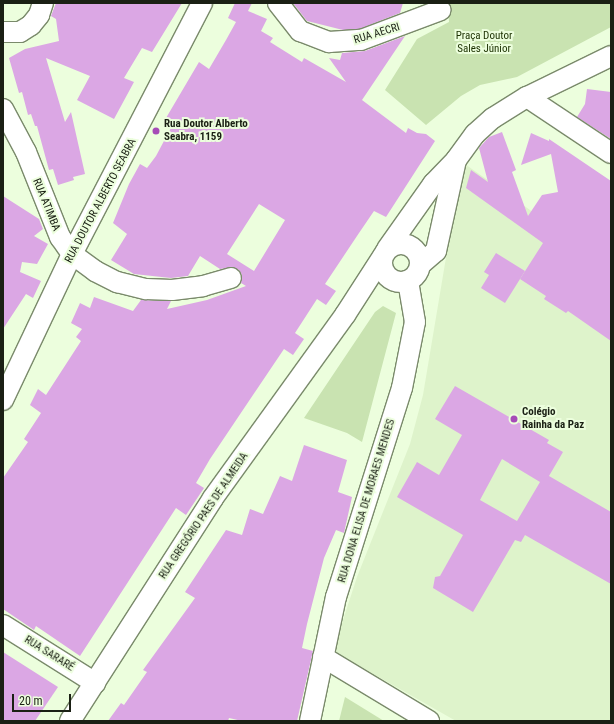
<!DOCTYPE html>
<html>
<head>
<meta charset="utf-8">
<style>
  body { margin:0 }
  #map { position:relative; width:614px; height:724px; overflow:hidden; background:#ecfedd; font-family:"Roboto Condensed",sans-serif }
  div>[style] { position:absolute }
  .built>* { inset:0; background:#def3cb }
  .green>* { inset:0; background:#c9e3b1 }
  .building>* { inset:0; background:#dba7e4 }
  .roads { filter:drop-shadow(1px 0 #7a8a6b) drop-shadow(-1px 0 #7a8a6b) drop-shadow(0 1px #7a8a6b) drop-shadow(0 -1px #7a8a6b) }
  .street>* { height:20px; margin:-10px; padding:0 10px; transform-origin:10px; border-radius:10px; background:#fff }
  .street>.ring { margin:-10px; padding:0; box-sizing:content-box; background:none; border:20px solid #fff; border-radius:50% }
  .dots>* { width:11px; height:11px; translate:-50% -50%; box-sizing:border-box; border:2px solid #ecfedd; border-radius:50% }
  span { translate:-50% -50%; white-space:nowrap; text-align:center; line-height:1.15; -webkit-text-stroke:4px #ecfedd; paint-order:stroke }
  .street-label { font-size:11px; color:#1a2014 }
  .park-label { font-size:11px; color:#1b3000 }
  .poi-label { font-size:11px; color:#1a2014; font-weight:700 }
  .left { translate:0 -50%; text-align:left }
  .frame { position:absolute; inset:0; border:4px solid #1a2014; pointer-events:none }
  .scale { position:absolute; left:12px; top:694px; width:59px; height:18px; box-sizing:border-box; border:2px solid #1a2014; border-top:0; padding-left:5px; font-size:12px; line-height:14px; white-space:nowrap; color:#1a2014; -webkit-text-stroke:3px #ecfedd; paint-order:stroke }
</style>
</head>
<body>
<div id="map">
  <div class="built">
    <div style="clip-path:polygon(462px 162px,611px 267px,611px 721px,456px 721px,333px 651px,357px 577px,410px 444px,423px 395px)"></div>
  </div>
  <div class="green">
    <div style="clip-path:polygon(448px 3px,611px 3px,611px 27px,517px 77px,480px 85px,461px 96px,426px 125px,385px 90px,417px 39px,449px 22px)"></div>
    <div style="clip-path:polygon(383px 306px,396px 313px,362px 442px,347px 433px,304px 418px,375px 312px)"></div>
    <div style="clip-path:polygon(345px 697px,384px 721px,339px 721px)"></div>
  </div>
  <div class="building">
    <div style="clip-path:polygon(56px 3px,182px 3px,152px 52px,142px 48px,124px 78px,134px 82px,114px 119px,77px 100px,90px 76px,46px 58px,65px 122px,71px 112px,85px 174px,73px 177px,74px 180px,58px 185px,53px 169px,49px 170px,37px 126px,35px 126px,31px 114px,28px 115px,22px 92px,19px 93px,9px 58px,25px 49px,59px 41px,56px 19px,51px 16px)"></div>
    <div style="clip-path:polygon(evenodd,235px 3px,252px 3px,248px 11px,267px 19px,261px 31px,273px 38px,270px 42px,302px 62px,304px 58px,346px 82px,329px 58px,340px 60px,342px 53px,365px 51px,405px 36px,362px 100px,406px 133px,408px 128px,417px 133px,426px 134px,435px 141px,386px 217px,374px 211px,359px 233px,325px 284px,336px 291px,326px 305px,317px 299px,295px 333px,304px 339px,293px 355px,284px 349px,210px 459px,196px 483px,204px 488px,186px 515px,176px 508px,80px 656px,36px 626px,34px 630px,3px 609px,3px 478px,28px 442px,24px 439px,41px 413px,30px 405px,38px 389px,46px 395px,81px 341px,76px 337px,82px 329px,71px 323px,80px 303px,90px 308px,94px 297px,133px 311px,141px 300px,171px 301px,167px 309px,207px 300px,246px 286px,241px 283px,242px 275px,239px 270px,233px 267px,220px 269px,200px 256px,188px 276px,171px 278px,134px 274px,111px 260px,127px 234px,113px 223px,129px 184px,140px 164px,147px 168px,156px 156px,173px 124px,166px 118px,199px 62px,209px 69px,226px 40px,236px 22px,228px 18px,235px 3px,259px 204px,285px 220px,254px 271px,227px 254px,259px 204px)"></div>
    <div style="clip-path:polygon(293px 3px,403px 3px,400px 13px,359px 29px,343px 30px,307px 21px)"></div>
    <div style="clip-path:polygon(587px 89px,611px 92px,611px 139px,577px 117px,585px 104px)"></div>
    <div style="clip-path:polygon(502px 132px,516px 170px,512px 172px,528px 216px,542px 195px,558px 192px,551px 154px,521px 165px,531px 133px,549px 141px,549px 139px,611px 181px,611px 341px,568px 311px,566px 313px,544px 299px,546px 296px,520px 279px,543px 243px,466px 188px,471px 170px,488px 182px,479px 148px,489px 137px)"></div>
    <div style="clip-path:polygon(3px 196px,39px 219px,43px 229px,34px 236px,48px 244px,37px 264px,22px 262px,20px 272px,41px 281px,33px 298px,26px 294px,3px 329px)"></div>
    <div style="clip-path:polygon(496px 253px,525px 271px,505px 303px,481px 288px,489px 275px,484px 272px)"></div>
    <div style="clip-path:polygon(evenodd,455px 386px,549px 440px,547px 443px,563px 452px,549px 476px,611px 512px,611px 584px,525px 535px,521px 542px,515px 540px,473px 612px,433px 588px,435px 577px,440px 576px,463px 535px,397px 497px,417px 462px,439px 475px,462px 435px,435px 419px,455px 386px,502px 459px,540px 482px,517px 521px,480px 500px,502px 459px)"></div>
    <div style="clip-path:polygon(304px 445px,347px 460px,338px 492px,352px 497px,344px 533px,336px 530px,324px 558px,307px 624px,302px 648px,313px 651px,297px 721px,242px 721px,229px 718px,228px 721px,108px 721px,121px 703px,124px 705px,147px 672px,143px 670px,195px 598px,185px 592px,226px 530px,242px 535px,250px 509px,263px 514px,280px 476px,292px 481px)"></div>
    <div style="clip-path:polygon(3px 652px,58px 687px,35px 721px,3px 721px)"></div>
  </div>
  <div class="roads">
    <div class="street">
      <div style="left:278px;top:3px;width:36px;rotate:52deg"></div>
      <div style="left:300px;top:31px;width:31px;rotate:21deg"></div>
      <div style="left:329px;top:42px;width:32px;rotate:-4deg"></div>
      <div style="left:361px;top:40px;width:85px;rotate:-20.6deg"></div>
      <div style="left:3px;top:32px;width:17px"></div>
      <div style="left:20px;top:32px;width:13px;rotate:-32deg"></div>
      <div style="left:31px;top:25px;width:13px;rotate:-51deg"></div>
      <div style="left:39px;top:15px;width:13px;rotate:-72deg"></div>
      <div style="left:527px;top:97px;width:101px;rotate:33.7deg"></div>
      <div style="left:3px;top:109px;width:49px;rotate:61.9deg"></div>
      <div style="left:26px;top:152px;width:92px;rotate:68.2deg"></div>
      <div style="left:60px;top:237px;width:21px;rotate:55deg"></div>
      <div style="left:72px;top:254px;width:29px;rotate:36deg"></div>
      <div style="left:95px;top:271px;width:25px;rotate:27deg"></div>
      <div style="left:117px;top:282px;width:30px;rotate:14deg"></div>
      <div style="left:146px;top:289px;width:26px;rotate:2deg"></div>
      <div style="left:172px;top:290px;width:31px;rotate:-7deg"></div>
      <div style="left:203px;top:286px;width:29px;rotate:-16deg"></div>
      <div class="ring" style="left:382px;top:244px;width:18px;height:18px"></div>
      <div style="left:387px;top:249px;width:80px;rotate:-54.7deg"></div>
      <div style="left:433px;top:184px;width:33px;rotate:-46deg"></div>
      <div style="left:456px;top:160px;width:32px;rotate:-54deg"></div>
      <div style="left:475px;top:134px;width:24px;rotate:-42deg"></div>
      <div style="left:493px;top:118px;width:40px;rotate:-32deg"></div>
      <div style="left:527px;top:97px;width:93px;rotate:-26deg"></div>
      <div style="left:421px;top:264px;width:20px;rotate:-41deg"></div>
      <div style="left:436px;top:251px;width:93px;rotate:-77.6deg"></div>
      <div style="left:3px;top:400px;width:161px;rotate:-64.7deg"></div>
      <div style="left:72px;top:254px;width:283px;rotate:-62.6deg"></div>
      <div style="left:3px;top:625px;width:109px;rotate:32.2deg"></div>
      <div style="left:323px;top:657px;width:124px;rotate:31.1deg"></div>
      <div style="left:70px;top:721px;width:265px;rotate:-57.3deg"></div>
      <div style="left:213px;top:498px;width:226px;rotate:-54.2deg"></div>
      <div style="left:345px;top:315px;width:70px;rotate:-57.2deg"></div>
      <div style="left:310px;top:721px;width:127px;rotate:-78.2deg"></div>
      <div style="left:336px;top:597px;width:219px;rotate:-72.5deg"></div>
      <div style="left:402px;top:388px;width:67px;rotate:-78.9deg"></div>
      <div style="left:415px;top:322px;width:42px;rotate:-99.7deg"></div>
    </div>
  </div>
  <div class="dots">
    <div style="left:156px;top:131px;background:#a64bb7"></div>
    <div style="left:514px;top:419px;background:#a64bb7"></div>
  </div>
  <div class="street-label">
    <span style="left:377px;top:34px;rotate:-17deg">RUA AECRI</span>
    <span style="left:101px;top:201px;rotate:-62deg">RUA DOUTOR ALBERTO SEABRA</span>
    <span style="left:46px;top:205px;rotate:68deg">RUA ATIMBA</span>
    <span style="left:367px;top:501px;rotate:-73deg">RUA DONA ELISA DE MORAES MENDES</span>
    <span style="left:204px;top:516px;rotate:-56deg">RUA GREGÓRIO PAES DE ALMEIDA</span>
    <span style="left:49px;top:654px;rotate:32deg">RUA SARARÉ</span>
  </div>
  <div class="park-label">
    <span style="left:484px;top:43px">Praça Doutor<br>Sales Júnior</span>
  </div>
  <div class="poi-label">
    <span class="left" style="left:164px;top:131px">Rua Doutor Alberto<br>Seabra, 1159</span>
    <span class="left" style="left:522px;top:419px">Colégio<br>Rainha da Paz</span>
  </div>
  <div class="frame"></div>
  <div class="scale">20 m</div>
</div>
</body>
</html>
